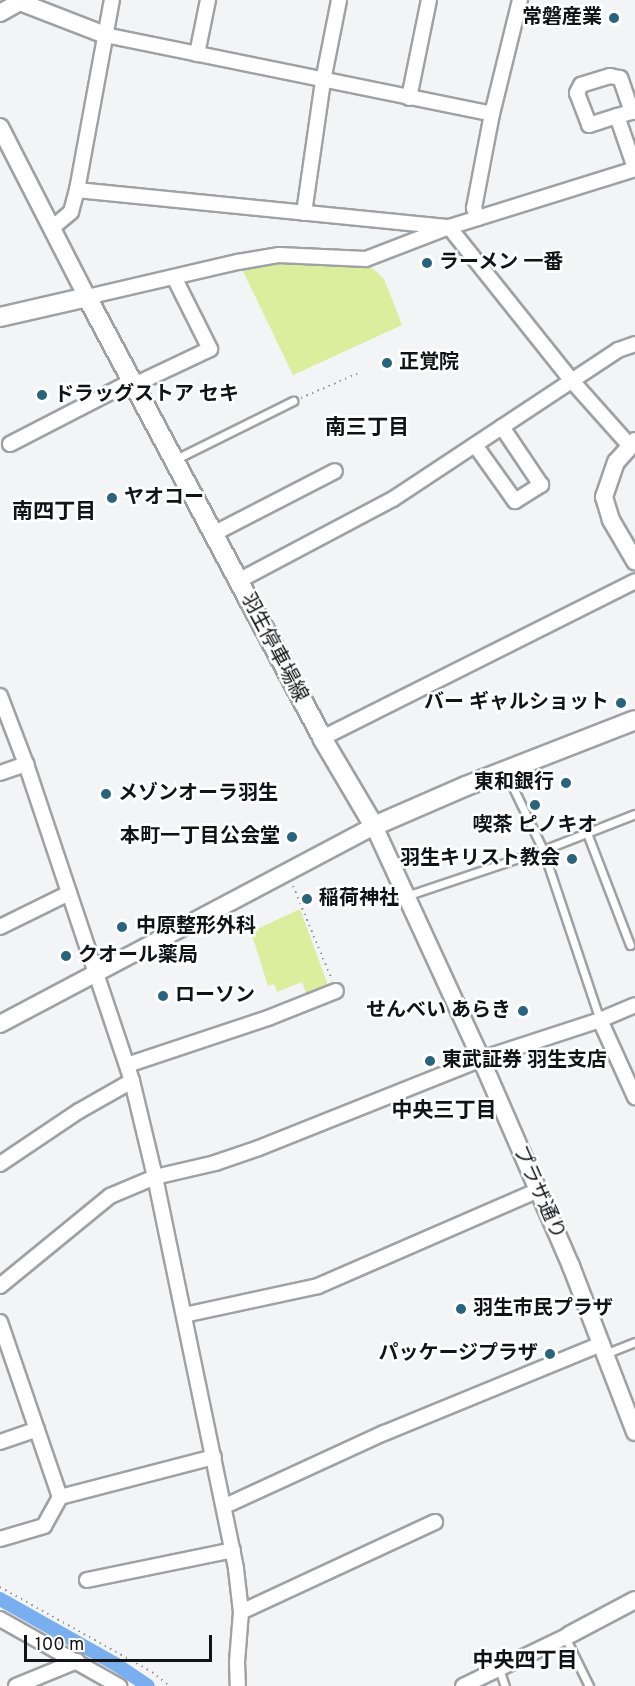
<!DOCTYPE html>
<html>
<head>
<meta charset="utf-8">
<style>
  body { margin:0 }
  #map { position:relative; width:635px; height:1686px; overflow:hidden; background:#f2f4f6; font-family:Overpass,"Noto Sans JP",sans-serif }
  div>[style] { position:absolute }
  .green>* { inset:0; background:#daee9e }
  .canal>* { height:14px; margin:-7px; padding:0 7px; transform-origin:7px; border-radius:7px; background:#7aafef }
  .path>* { height:2px; margin-top:-1px; transform-origin:0; background:repeating-linear-gradient(90deg,#969799 0 1.5px,transparent 0 6px) }
  .roads { filter:drop-shadow(2px 0 #9fa1a3) drop-shadow(-2px 0 #9fa1a3) drop-shadow(0 2px #9fa1a3) drop-shadow(0 -2px #9fa1a3) }
  .service>* { height:7px; margin:-3.5px; padding:0 3.5px; transform-origin:3.5px; border-radius:3.5px; background:#fff }
  .minor>* { height:14px; margin:-7px; padding:0 7px; transform-origin:7px; border-radius:7px; background:#fff }
  .tertiary>* { height:16px; margin:-8px; padding:0 8px; transform-origin:8px; border-radius:8px; background:#fff }
  .secondary>* { height:18px; margin:-9px; padding:0 9px; transform-origin:9px; border-radius:9px; background:#fff }
  .dots>* { width:16px; height:16px; translate:-50% -50%; box-sizing:border-box; border:3px solid #fff; border-radius:50% }
  span { translate:-50% -50%; white-space:nowrap; text-align:center; line-height:1.15; -webkit-text-stroke:5px #fff; paint-order:stroke }
  .poi-label { font-size:20px; color:#121314; font-weight:700 }
  .right { translate:-100% -50%; text-align:right }
  .left { translate:0 -50%; text-align:left }
  .street-label { font-size:20px; color:#121314 }
  .neighbourhood-label { font-size:21px; color:#121314; font-weight:700 }
  .scale { position:absolute; left:24px; top:1635px; width:188px; height:27px; box-sizing:border-box; border:3px solid #121314; border-top:0; padding-left:8px; font-size:18px; line-height:21px; white-space:nowrap; color:#121314; -webkit-text-stroke:4px #fff; paint-order:stroke }
</style>
</head>
<body>
<div id="map">
  <div class="green">
    <div style="clip-path:polygon(279px 259px,368px 264px,384px 279px,402px 325px,293px 375px,240px 265px)"></div>
    <div style="clip-path:polygon(300px 909px,329px 988px,307px 996px,302px 982px,277px 992px,274px 984px,268px 986px,251px 932px)"></div>
  </div>
  <div class="canal">
    <div style="left:0;top:1599px;width:134px;rotate:29.4deg"></div>
    <div style="left:117px;top:1665px;width:37px;rotate:34deg"></div>
  </div>
  <div class="path">
    <div style="left:301px;top:398px;width:65px;rotate:-23.4deg"></div>
    <div style="left:293px;top:886px;width:102px;rotate:67.5deg"></div>
    <div style="left:0;top:1587px;width:174px;rotate:29.2deg"></div>
    <div style="left:152px;top:1672px;width:22px;rotate:39deg"></div>
  </div>
  <div class="roads">
    <div class="service">
      <div style="left:176px;top:459px;width:131px;rotate:-26.4deg"></div>
      <div style="left:506px;top:773px;width:85px;rotate:64.3deg"></div>
      <div style="left:543px;top:850px;width:179px;rotate:71.5deg"></div>
      <div style="left:587px;top:833px;width:120px;rotate:69deg"></div>
      <div style="left:406px;top:896px;width:145px;rotate:-18.6deg"></div>
      <div style="left:543px;top:850px;width:99px;rotate:-21.4deg"></div>
      <div style="left:605px;top:1354px;width:32px;rotate:-22deg"></div>
      <div style="left:565px;top:1637px;width:55px;rotate:63.9deg"></div>
      <div style="left:499px;top:1669px;width:18px;rotate:71deg"></div>
    </div>
    <div class="minor">
      <div style="left:105px;top:35px;width:395px;rotate:11.5deg"></div>
      <div style="left:197px;top:54px;width:55px;rotate:-78.5deg"></div>
      <div style="left:409px;top:98px;width:100px;rotate:-78.5deg"></div>
      <div style="left:632px;top:112px;width:36px;rotate:-109deg"></div>
      <div style="left:620px;top:78px;width:10px;rotate:-169deg"></div>
      <div style="left:610px;top:76px;width:30px;rotate:163deg"></div>
      <div style="left:581px;top:85px;width:9px;rotate:117deg"></div>
      <div style="left:577px;top:93px;width:34px;rotate:69deg"></div>
      <div style="left:589px;top:125px;width:29px;rotate:-18deg"></div>
      <div style="left:617px;top:116px;width:16px;rotate:-15deg"></div>
      <div style="left:632px;top:112px;width:3px;rotate:-18deg"></div>
      <div style="left:617px;top:116px;width:55px;rotate:70.9deg"></div>
      <div style="left:77px;top:190px;width:374px;rotate:5.7deg"></div>
      <div style="left:449px;top:227px;width:197px;rotate:51.4deg"></div>
      <div style="left:572px;top:381px;width:87px;rotate:48.3deg"></div>
      <div style="left:304px;top:213px;width:133px;rotate:-81.8deg"></div>
      <div style="left:323px;top:81px;width:83px;rotate:-78.8deg"></div>
      <div style="left:478px;top:218px;width:11px;rotate:-112deg"></div>
      <div style="left:474px;top:208px;width:96px;rotate:-79.2deg"></div>
      <div style="left:492px;top:114px;width:117px;rotate:-76.2deg"></div>
      <div style="left:52px;top:228px;width:25px;rotate:-40deg"></div>
      <div style="left:71px;top:212px;width:23px;rotate:-75deg"></div>
      <div style="left:77px;top:190px;width:193px;rotate:-79.6deg"></div>
      <div style="left:87px;top:297px;width:155px;rotate:-13.1deg"></div>
      <div style="left:238px;top:262px;width:42px;rotate:-9.7deg"></div>
      <div style="left:279px;top:255px;width:87px;rotate:2.6deg"></div>
      <div style="left:366px;top:259px;width:89px;rotate:-21.1deg"></div>
      <div style="left:449px;top:227px;width:195px;rotate:-17.3deg"></div>
      <div style="left:134px;top:385px;width:84px;rotate:-25.3deg"></div>
      <div style="left:210px;top:349px;width:80px;rotate:-116.6deg"></div>
      <div style="left:10px;top:444px;width:137px;rotate:-27.3deg"></div>
      <div style="left:475px;top:445px;width:69px;rotate:54.5deg"></div>
      <div style="left:515px;top:501px;width:31px;rotate:-32deg"></div>
      <div style="left:541px;top:485px;width:70px;rotate:-123.9deg"></div>
      <div style="left:213px;top:534px;width:137px;rotate:-27.3deg"></div>
      <div style="left:238px;top:581px;width:175px;rotate:-27.9deg"></div>
      <div style="left:393px;top:499px;width:270px;rotate:-33.5deg"></div>
      <div style="left:618px;top:350px;width:18px;rotate:-19deg"></div>
      <div style="left:0;top:696px;width:73px;rotate:69.1deg"></div>
      <div style="left:26px;top:764px;width:334px;rotate:71.5deg"></div>
      <div style="left:132px;top:1081px;width:99px;rotate:76.5deg"></div>
      <div style="left:155px;top:1177px;width:400px;rotate:78.3deg"></div>
      <div style="left:236px;top:1569px;width:43px;rotate:83.4deg"></div>
      <div style="left:241px;top:1612px;width:50px;rotate:94.6deg"></div>
      <div style="left:237px;top:1662px;width:24px;rotate:88deg"></div>
      <div style="left:322px;top:738px;width:350px;rotate:-26.6deg"></div>
      <div style="left:0;top:773px;width:28px;rotate:-19deg"></div>
      <div style="left:0;top:927px;width:77px;rotate:-26.2deg"></div>
      <div style="left:600px;top:1020px;width:85px;rotate:65.6deg"></div>
      <div style="left:127px;top:1065px;width:149px;rotate:-18.4deg"></div>
      <div style="left:268px;top:1018px;width:73px;rotate:-21.7deg"></div>
      <div style="left:0;top:1164px;width:95px;rotate:-33.9deg"></div>
      <div style="left:79px;top:1111px;width:61px;rotate:-29.5deg"></div>
      <div style="left:0;top:1286px;width:142px;rotate:-39.3deg"></div>
      <div style="left:110px;top:1196px;width:49px;rotate:-22.9deg"></div>
      <div style="left:155px;top:1177px;width:62px;rotate:-13.1deg"></div>
      <div style="left:215px;top:1163px;width:46px;rotate:-18.8deg"></div>
      <div style="left:259px;top:1148px;width:239px;rotate:-21.8deg"></div>
      <div style="left:481px;top:1059px;width:125px;rotate:-18.1deg"></div>
      <div style="left:600px;top:1020px;width:38px;rotate:-23deg"></div>
      <div style="left:184px;top:1315px;width:137px;rotate:-12.2deg"></div>
      <div style="left:318px;top:1286px;width:239px;rotate:-23.5deg"></div>
      <div style="left:0;top:1322px;width:185px;rotate:71.1deg"></div>
      <div style="left:0;top:1442px;width:39px;rotate:-19deg"></div>
      <div style="left:225px;top:1506px;width:175px;rotate:-24.7deg"></div>
      <div style="left:384px;top:1433px;width:235px;rotate:-22.3deg"></div>
      <div style="left:0;top:1539px;width:46px;rotate:-16.5deg"></div>
      <div style="left:44px;top:1526px;width:33px;rotate:-61deg"></div>
      <div style="left:60px;top:1497px;width:159px;rotate:-14.6deg"></div>
      <div style="left:87px;top:1580px;width:149px;rotate:-11.6deg"></div>
      <div style="left:241px;top:1612px;width:214px;rotate:-24.9deg"></div>
      <div style="left:0;top:1619px;width:137px;rotate:29.4deg"></div>
      <div style="left:16px;top:1686px;width:66px;rotate:-22.3deg"></div>
      <div style="left:463px;top:1686px;width:118px;rotate:-25.7deg"></div>
    </div>
    <div class="tertiary">
      <div style="left:0;top:13px;width:23px;rotate:-29deg"></div>
      <div style="left:20px;top:2px;width:91px;rotate:21.2deg"></div>
      <div style="left:0;top:127px;width:191px;rotate:62.9deg"></div>
      <div style="left:635px;top:441px;width:28px;rotate:132deg"></div>
      <div style="left:616px;top:462px;width:37px;rotate:109deg"></div>
      <div style="left:604px;top:497px;width:24px;rotate:73deg"></div>
      <div style="left:611px;top:520px;width:48px;rotate:59.7deg"></div>
      <div style="left:0;top:1024px;width:423px;rotate:-27.9deg"></div>
      <div style="left:374px;top:826px;width:256px;rotate:65.3deg"></div>
      <div style="left:481px;top:1059px;width:226px;rotate:66.5deg"></div>
      <div style="left:571px;top:1266px;width:178px;rotate:68.9deg"></div>
      <div style="left:569px;top:1635px;width:75px;rotate:-27.9deg"></div>
    </div>
    <div class="secondary">
      <div style="left:0;top:317px;width:89px;rotate:-12.9deg"></div>
      <div style="left:87px;top:297px;width:500px;rotate:61.9deg"></div>
      <div style="left:322px;top:738px;width:102px;rotate:59.4deg"></div>
      <div style="left:374px;top:826px;width:100px;rotate:-23.5deg"></div>
      <div style="left:466px;top:786px;width:181px;rotate:-21.3deg"></div>
    </div>
  </div>
  <div class="dots">
    <div style="left:614px;top:18px;background:#29647c"></div>
    <div style="left:427px;top:263px;background:#29647c"></div>
    <div style="left:387px;top:363px;background:#29647c"></div>
    <div style="left:42px;top:395px;background:#29647c"></div>
    <div style="left:112px;top:498px;background:#29647c"></div>
    <div style="left:621px;top:703px;background:#29647c"></div>
    <div style="left:566px;top:783px;background:#29647c"></div>
    <div style="left:106px;top:794px;background:#29647c"></div>
    <div style="left:535px;top:805px;background:#29647c"></div>
    <div style="left:292px;top:837px;background:#29647c"></div>
    <div style="left:572px;top:859px;background:#29647c"></div>
    <div style="left:307px;top:899px;background:#29647c"></div>
    <div style="left:122px;top:927px;background:#29647c"></div>
    <div style="left:66px;top:956px;background:#29647c"></div>
    <div style="left:163px;top:996px;background:#29647c"></div>
    <div style="left:523px;top:1011px;background:#29647c"></div>
    <div style="left:430px;top:1061px;background:#29647c"></div>
    <div style="left:461px;top:1309px;background:#29647c"></div>
    <div style="left:550px;top:1354px;background:#29647c"></div>
  </div>
  <div class="poi-label">
    <span class="right" style="left:602px;top:18px">常磐産業</span>
    <span class="left" style="left:439px;top:263px">ラーメン 一番</span>
    <span class="left" style="left:399px;top:363px">正覚院</span>
    <span class="left" style="left:54px;top:395px">ドラッグストア セキ</span>
    <span class="left" style="left:124px;top:498px">ヤオコー</span>
    <span class="right" style="left:609px;top:703px">バー ギャルショット</span>
    <span class="right" style="left:554px;top:783px">東和銀行</span>
    <span class="left" style="left:118px;top:794px">メゾンオーラ羽生</span>
    <span style="left:535px;top:826px">喫茶 ピノキオ</span>
    <span class="right" style="left:280px;top:837px">本町一丁目公会堂</span>
    <span class="right" style="left:560px;top:859px">羽生キリスト教会</span>
    <span class="left" style="left:319px;top:899px">稲荷神社</span>
    <span class="left" style="left:136px;top:927px">中原整形外科</span>
    <span class="left" style="left:78px;top:956px">クオール薬局</span>
    <span class="left" style="left:175px;top:996px">ローソン</span>
    <span class="right" style="left:511px;top:1011px">せんべい あらき</span>
    <span class="left" style="left:442px;top:1061px">東武証券 羽生支店</span>
    <span class="left" style="left:473px;top:1309px">羽生市民プラザ</span>
    <span class="right" style="left:538px;top:1354px">パッケージプラザ</span>
  </div>
  <div class="street-label">
    <span style="left:273px;top:648px;rotate:62deg">羽生停車場線</span>
    <span style="left:538px;top:1193px;rotate:66deg">プラザ通り</span>
  </div>
  <div class="neighbourhood-label">
    <span style="left:367px;top:429px">南三丁目</span>
    <span style="left:54px;top:513px">南四丁目</span>
    <span style="left:444px;top:1112px">中央三丁目</span>
    <span style="left:525px;top:1662px">中央四丁目</span>
  </div>
  <div class="scale">100 m</div>
</div>
</body>
</html>
